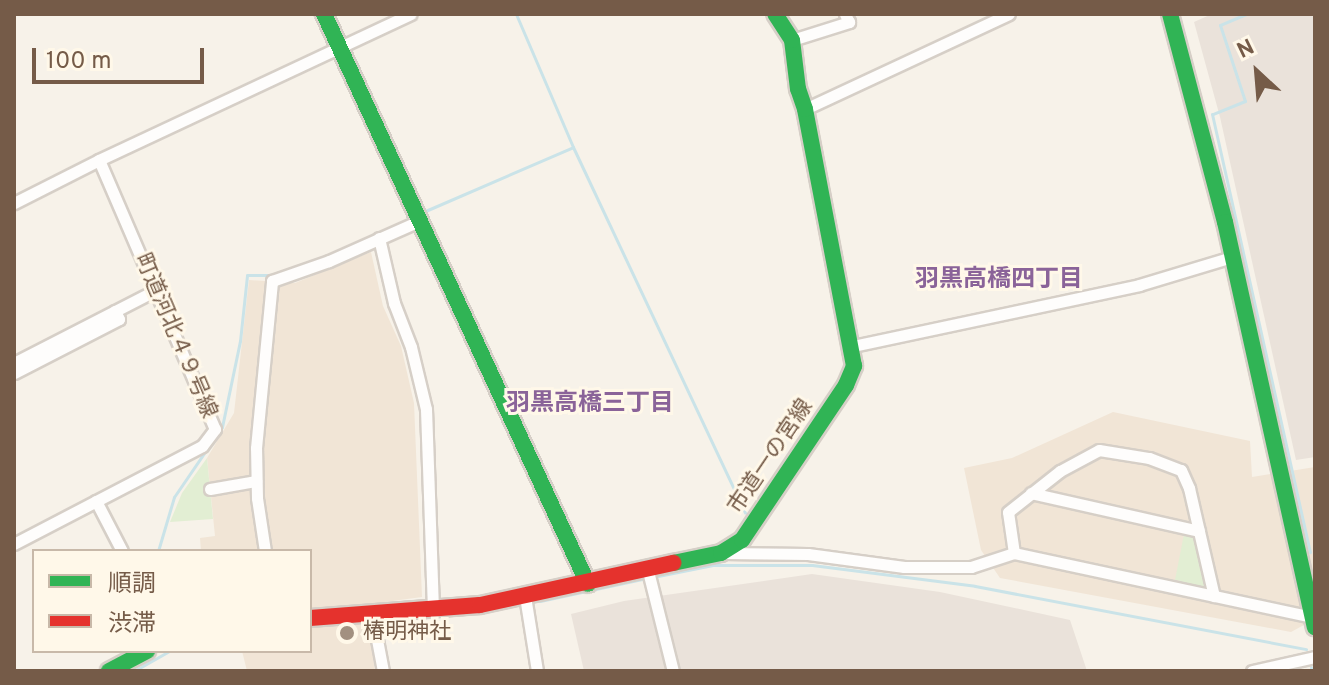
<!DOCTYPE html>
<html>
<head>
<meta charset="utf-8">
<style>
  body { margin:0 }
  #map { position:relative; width:1329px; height:685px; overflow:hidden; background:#f7f2e9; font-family:Overpass,"Noto Sans JP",sans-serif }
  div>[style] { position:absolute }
  .residential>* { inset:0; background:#f1e5d6 }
  .industrial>* { inset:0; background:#eae2da }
  .green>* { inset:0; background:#e2eed3 }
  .stream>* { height:3px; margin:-1.5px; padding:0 1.5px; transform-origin:1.5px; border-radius:1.5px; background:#cae3e8 }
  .roads { filter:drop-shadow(2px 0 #d6cfc7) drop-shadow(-2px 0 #d6cfc7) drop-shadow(0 2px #d6cfc7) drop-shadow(0 -2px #d6cfc7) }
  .street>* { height:11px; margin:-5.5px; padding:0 5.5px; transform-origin:5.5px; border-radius:5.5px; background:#fefdfc }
  .fast>* { height:16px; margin:-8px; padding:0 8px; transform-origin:8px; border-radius:8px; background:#30b455 }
  .jam>* { height:16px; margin:-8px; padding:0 8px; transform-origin:8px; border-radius:8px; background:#e5322d }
  .dots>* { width:22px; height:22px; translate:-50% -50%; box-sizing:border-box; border:4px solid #fff8e9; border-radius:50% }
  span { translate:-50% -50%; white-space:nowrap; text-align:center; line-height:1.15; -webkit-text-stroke:6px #fff8e9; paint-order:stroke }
  .street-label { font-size:22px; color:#755b48 }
  .poi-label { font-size:22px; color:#755b48 }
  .left { translate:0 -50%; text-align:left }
  .neighbourhood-label { font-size:24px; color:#8a6399; font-weight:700 }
  .frame { position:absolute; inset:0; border:16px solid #755b48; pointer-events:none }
  .legend { position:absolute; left:32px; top:549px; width:280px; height:104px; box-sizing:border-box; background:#fff8e9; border:2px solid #c8b9a9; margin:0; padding:10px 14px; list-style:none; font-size:24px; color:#755b48 }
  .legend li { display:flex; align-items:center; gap:16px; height:40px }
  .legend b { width:40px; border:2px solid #c8b9a9 }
  .north { position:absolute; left:1217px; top:32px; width:80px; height:80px; -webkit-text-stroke:6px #fff8e9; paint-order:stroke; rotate:334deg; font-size:22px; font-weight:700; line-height:32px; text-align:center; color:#755b48 }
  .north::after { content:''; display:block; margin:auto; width:28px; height:36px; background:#755b48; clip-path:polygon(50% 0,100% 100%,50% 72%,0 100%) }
  .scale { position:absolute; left:32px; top:48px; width:172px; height:36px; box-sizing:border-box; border:4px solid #755b48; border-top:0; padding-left:10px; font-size:24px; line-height:28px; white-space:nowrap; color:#755b48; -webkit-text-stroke:6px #fff8e9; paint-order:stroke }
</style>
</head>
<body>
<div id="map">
  <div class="residential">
    <div style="clip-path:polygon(371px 252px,383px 306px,401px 346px,414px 403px,422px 597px,310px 612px,310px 551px,201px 551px,200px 538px,215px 536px,207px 458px,234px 413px,249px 280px,295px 283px)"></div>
    <div style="clip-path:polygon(1113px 412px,1250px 441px,1252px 477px,1315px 467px,1315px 619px,1291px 632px,1000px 578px,981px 550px,964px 468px,1012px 458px)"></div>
    <div style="clip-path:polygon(369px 622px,375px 671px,247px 671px,242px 651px,310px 651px,310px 627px)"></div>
  </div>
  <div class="industrial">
    <div style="clip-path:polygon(1212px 14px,1315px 14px,1315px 457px,1296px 460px,1220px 117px,1194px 22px)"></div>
    <div style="clip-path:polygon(812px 574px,940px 592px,1070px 620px,1087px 671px,584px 671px,571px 614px,624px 601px)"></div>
  </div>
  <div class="green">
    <div style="clip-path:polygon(207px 458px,213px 519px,170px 522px,182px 493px)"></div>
    <div style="clip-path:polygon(1184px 534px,1197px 535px,1208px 593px,1180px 587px,1181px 581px,1175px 580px)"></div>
  </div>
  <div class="stream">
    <div style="left:516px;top:14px;width:145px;rotate:66.8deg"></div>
    <div style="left:573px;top:147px;width:404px;rotate:64.8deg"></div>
    <div style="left:1246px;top:14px;width:28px;rotate:157deg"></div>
    <div style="left:1220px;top:25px;width:80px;rotate:71.8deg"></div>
    <div style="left:1245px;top:101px;width:35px;rotate:158deg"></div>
    <div style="left:1212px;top:114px;width:449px;rotate:77.4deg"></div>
    <div style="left:423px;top:212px;width:163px;rotate:-23.4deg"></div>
    <div style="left:391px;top:228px;width:24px;rotate:-28deg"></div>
    <div style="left:158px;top:551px;width:56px;rotate:-73.5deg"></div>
    <div style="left:174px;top:497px;width:85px;rotate:-55.6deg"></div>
    <div style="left:222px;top:427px;width:88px;rotate:-78.2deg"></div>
    <div style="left:240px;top:341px;width:66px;rotate:-83.9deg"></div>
    <div style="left:247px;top:275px;width:26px"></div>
    <div style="left:653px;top:577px;width:61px;rotate:-11.3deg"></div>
    <div style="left:713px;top:565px;width:99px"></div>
    <div style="left:812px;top:565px;width:164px;rotate:7.3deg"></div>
    <div style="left:975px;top:586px;width:337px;rotate:10.8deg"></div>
    <div style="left:540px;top:601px;width:108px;rotate:-12.2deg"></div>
    <div style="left:1311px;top:667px;width:4px;rotate:90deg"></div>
    <div style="left:134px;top:671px;width:40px;rotate:-29.7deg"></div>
  </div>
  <div class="roads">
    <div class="street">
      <div style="left:792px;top:40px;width:60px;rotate:-17.5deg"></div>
      <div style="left:849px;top:22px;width:9px;rotate:-117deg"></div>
      <div style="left:805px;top:109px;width:225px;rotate:-25deg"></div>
      <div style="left:99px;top:160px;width:344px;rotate:-25.1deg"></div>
      <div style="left:14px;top:203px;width:95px;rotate:-26.8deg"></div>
      <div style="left:99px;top:160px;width:293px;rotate:66.7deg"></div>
      <div style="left:215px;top:429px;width:21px;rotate:127deg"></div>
      <div style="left:202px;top:446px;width:212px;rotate:152.5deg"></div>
      <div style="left:379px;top:238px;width:67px;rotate:77deg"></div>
      <div style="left:394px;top:303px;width:47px;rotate:68.9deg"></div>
      <div style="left:411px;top:347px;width:64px;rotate:76.4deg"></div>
      <div style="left:426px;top:409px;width:201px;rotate:88deg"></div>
      <div style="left:853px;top:346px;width:292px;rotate:-12deg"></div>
      <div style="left:1139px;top:285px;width:97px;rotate:-16.8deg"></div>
      <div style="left:14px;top:363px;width:160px;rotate:-27.2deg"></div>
      <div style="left:14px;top:373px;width:118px;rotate:-27.2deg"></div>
      <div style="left:119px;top:319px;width:9px;rotate:-117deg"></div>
      <div style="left:210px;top:489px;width:47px;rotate:-9.9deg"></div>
      <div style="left:1031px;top:493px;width:172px;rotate:12.7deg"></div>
      <div style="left:96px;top:501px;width:56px;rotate:62.5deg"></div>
      <div style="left:265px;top:551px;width:54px;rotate:-98.6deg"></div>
      <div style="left:257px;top:498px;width:50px;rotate:-91.1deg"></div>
      <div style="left:256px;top:448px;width:168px;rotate:-84.5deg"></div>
      <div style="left:272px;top:281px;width:60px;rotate:-19.3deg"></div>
      <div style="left:329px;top:261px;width:98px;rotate:-24deg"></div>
      <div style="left:723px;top:553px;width:85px;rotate:0.7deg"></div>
      <div style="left:808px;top:554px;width:97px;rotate:7.7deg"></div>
      <div style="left:904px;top:567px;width:67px"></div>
      <div style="left:971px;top:567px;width:45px;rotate:-18deg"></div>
      <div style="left:1014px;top:553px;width:305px;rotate:12.1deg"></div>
      <div style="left:1014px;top:553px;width:41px;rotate:-98.3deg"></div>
      <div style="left:1008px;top:512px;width:66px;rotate:-38.3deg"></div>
      <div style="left:1060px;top:471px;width:44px;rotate:-28.3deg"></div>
      <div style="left:1099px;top:450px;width:51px;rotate:9.1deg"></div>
      <div style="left:1149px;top:458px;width:34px;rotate:21deg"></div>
      <div style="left:1181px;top:470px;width:20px;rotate:66deg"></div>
      <div style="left:1189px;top:488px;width:111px;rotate:77deg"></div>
      <div style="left:648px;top:571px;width:103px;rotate:76deg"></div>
      <div style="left:525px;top:596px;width:76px;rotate:80.9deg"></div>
      <div style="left:372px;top:613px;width:59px;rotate:79.3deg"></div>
      <div style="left:1252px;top:671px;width:65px;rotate:-12.5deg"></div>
    </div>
    <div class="fast">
      <div style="left:324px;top:14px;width:628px;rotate:65.15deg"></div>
      <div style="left:1170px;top:14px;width:215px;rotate:75.2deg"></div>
      <div style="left:1225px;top:222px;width:415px;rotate:77.5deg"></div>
      <div style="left:673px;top:563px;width:49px;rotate:-11.8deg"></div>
      <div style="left:721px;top:553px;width:25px;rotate:-32deg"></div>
      <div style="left:742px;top:540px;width:187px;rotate:-56.1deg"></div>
      <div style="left:846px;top:385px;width:21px;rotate:-67deg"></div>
      <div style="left:854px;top:366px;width:262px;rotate:-100.8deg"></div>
      <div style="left:805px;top:109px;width:21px;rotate:-109deg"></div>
      <div style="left:798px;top:89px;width:49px;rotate:-97deg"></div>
      <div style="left:792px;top:40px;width:31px;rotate:-123deg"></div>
      <div style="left:109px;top:671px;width:43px;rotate:-27.8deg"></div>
    </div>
    <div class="jam">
      <div style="left:310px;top:618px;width:170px;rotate:-4.4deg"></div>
      <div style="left:480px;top:605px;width:198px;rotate:-12.3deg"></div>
    </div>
  </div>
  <div class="dots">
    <div style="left:347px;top:633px;background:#a29080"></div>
  </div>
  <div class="street-label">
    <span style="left:175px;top:336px;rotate:67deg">町道河北４９号線</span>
    <span style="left:771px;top:457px;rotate:-56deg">市道一の宮線</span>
  </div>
  <div class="poi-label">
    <span class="left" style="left:363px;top:633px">椿明神社</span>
  </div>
  <div class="neighbourhood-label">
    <span style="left:999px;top:281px">羽黒高橋四丁目</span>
    <span style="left:590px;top:405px">羽黒高橋三丁目</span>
  </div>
  <div class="frame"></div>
  <ul class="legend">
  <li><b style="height:10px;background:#30b455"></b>順調</li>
  <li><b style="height:10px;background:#e5322d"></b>渋滞</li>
  </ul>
  <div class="north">N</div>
  <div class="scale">100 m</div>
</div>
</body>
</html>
